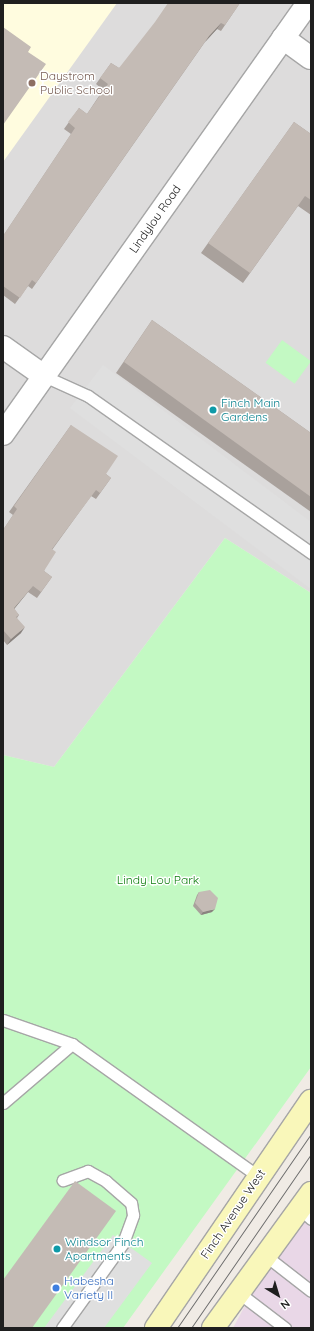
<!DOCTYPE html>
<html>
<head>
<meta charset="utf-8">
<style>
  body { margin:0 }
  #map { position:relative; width:314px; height:1331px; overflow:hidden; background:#f0ebe5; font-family:Quicksand,sans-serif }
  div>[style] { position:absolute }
  .residential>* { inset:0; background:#dddcdc }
  .industrial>* { inset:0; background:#e9d7e7 }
  .education>* { inset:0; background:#fffcdf }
  .park>* { inset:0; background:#c3f9c3; transform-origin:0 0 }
  .parking>* { inset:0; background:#dfdfdf }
  .roads { filter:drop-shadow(1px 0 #a6a6a6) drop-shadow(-1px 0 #a6a6a6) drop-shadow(0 1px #a6a6a6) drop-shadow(0 -1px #a6a6a6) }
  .service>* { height:11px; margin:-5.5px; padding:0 5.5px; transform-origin:5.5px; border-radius:5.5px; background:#fff }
  .minor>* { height:22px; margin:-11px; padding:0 11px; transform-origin:11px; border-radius:11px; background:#fff }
  .secondary>* { height:22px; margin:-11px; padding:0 11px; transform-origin:11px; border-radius:11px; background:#f9f7ba }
  .tram>* { height:1px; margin:-0.5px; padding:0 0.5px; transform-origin:0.5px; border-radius:0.5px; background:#6d6d6d }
  .wall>* { inset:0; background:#a9a19c }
  .shaded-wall>* { inset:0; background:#89837f }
  .building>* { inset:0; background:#c4bbb5 }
  .dots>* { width:11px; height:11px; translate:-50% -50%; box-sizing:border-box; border:2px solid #fff; border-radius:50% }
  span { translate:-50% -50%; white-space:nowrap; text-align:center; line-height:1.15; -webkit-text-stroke:3px #fff; paint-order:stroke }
  .education-label { font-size:12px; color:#785e54 }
  .left { translate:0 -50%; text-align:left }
  .street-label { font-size:12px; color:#1f1f1f }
  .culture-label { font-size:12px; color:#0d838f }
  .park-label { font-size:12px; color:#0d7d0d }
  .shop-label { font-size:12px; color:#366cbe }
  .frame { position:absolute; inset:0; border:4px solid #1f1f1f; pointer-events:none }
  .north { position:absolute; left:258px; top:1275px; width:40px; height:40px; -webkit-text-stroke:3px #fff; paint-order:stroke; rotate:142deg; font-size:11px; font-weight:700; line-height:16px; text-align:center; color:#1f1f1f }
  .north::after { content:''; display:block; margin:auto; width:14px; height:18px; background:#1f1f1f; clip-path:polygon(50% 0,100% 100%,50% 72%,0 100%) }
</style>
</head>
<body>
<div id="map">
  <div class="residential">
    <div style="clip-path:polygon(3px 3px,311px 3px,311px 593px,225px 538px,54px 767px,3px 755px)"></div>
  </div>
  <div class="industrial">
    <div style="clip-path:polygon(311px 1206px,311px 1328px,233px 1328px,268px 1263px)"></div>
  </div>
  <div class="education">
    <div style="clip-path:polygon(3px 3px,117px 3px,3px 162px)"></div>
  </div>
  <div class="park">
    <div style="left:282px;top:340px;width:36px;height:28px;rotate:36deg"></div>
    <div style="clip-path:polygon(225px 538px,311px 593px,311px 1067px,123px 1328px,3px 1328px,3px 755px,54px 767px)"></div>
  </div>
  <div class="parking">
    <div style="clip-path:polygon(103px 365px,311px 522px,311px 589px,70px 408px)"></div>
    <div style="clip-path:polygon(113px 1235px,152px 1263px,104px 1328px,44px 1328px)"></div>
  </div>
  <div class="roads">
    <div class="service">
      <div style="left:44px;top:376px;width:48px;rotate:24.4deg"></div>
      <div style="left:88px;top:396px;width:273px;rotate:35.1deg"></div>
      <div style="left:3px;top:1020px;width:73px;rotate:19.2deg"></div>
      <div style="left:3px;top:1103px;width:91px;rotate:-40.5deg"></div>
      <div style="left:72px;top:1044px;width:228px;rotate:35.4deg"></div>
      <div style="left:300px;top:1209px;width:15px;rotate:42deg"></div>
      <div style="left:266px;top:1256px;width:57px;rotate:37.9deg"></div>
      <div style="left:239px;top:1293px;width:58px;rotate:37.3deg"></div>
      <div style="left:62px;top:1328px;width:105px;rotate:-54.3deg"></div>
      <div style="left:123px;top:1243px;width:30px;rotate:-70deg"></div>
      <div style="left:133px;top:1215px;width:12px;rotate:-99deg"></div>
      <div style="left:131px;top:1203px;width:33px;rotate:-139deg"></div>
      <div style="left:106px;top:1181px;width:21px;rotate:-151deg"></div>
      <div style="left:88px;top:1171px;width:27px;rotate:160deg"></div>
    </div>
    <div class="minor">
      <div style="left:283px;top:38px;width:34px;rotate:36deg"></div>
      <div style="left:3px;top:347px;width:50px;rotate:35.3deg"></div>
      <div style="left:3px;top:434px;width:528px;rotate:-54.71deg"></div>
    </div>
    <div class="secondary">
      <div style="left:156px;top:1328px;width:275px;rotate:-55.7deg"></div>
      <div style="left:213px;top:1328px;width:167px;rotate:-54deg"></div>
    </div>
  </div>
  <div class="tram">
    <div style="left:177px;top:1328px;width:236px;rotate:-55.4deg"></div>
    <div style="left:191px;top:1328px;width:211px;rotate:-55.4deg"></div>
  </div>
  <div class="wall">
    <div style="clip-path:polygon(240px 3px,221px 31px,217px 29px,205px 42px,32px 289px,28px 286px,15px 304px,3px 295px,3px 236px,71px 134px,64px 129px,79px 108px,87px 114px,103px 90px,96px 84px,111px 63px,119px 68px)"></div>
    <div style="clip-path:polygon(294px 122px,311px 134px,311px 215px,298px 206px,243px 283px,201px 253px)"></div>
    <div style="clip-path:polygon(152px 320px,311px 433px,311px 512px,116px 373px)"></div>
    <div style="clip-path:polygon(71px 425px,106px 474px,111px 478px,96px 499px,91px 496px,52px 550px,44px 571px,52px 577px,37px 598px,28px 592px,14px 609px,19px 615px,17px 618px,21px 633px,7px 645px,3px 640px,3px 530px,13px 515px,9px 512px)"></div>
    <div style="clip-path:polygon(199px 892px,212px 912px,201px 915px,193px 906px,197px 895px)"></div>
  </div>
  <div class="shaded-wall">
    <div style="clip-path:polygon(221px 23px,217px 29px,205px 42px,209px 36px)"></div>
    <div style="clip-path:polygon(33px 586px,28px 592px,10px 614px,14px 608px)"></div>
    <div style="clip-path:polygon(25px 627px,21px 633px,7px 645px,11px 639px)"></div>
    <div style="clip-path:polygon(215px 909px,212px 912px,201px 915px,203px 912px)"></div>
  </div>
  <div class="building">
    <div style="clip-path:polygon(168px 3px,240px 3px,225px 25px,221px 23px,209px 36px,36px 283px,32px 280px,20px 298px,3px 286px,3px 236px,75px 128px,68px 122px,79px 108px,87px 114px,108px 84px,100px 78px,111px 63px,119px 68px,155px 22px)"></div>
    <div style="clip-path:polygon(3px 27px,31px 47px,28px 52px,46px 64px,3px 125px)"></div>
    <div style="clip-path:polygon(294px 122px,311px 134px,311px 200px,305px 196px,250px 273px,208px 243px)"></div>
    <div style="clip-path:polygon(152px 320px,311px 433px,311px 497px,124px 362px)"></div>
    <div style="clip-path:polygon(71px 425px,118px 456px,106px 474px,111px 478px,100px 493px,96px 490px,52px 549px,56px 552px,44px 571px,52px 577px,41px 592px,33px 586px,14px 608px,19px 615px,16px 617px,25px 627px,11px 639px,3px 630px,3px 530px,17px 509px,14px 506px)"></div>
    <div style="clip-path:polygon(210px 890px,218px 898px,215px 909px,203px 912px,195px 903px,199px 892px)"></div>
    <div style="clip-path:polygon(75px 1181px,116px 1211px,32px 1328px,3px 1328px,3px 1280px)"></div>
  </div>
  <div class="dots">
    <div style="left:32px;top:83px;background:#8d6e63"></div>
    <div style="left:213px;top:410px;background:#0f9aa8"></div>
    <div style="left:57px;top:1249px;background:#0f9aa8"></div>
    <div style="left:56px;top:1288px;background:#3f7fe0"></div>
  </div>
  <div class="education-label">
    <span class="left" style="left:40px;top:83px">Daystrom<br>Public School</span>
  </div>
  <div class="street-label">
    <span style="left:155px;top:219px;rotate:-55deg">Lindylou Road</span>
    <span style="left:233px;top:1214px;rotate:-56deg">Finch Avenue West</span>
  </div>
  <div class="culture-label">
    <span class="left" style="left:221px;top:410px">Finch Main<br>Gardens</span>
    <span class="left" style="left:65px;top:1249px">Windsor Finch<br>Apartments</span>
  </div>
  <div class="park-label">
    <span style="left:158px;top:880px">Lindy Lou Park</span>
  </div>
  <div class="shop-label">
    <span class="left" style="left:64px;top:1288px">Habesha<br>Variety II</span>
  </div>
  <div class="frame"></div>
  <div class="north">N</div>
</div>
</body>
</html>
